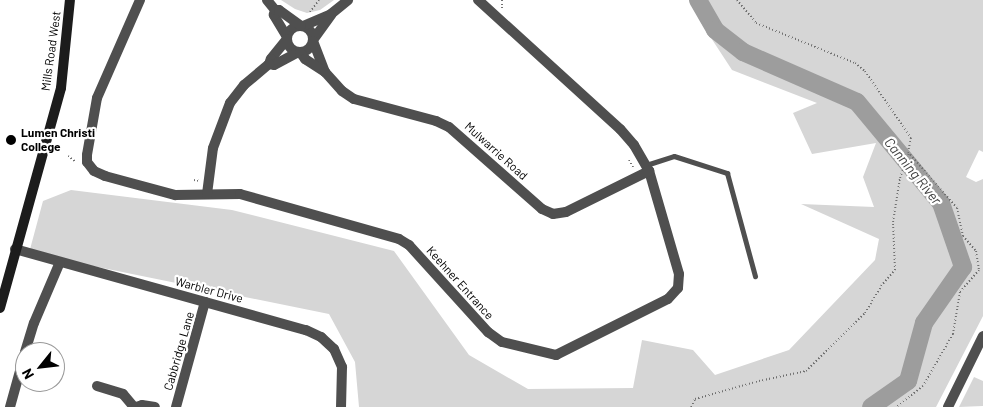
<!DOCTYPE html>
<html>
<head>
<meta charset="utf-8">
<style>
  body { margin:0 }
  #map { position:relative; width:983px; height:407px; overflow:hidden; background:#fff; font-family:Barlow,sans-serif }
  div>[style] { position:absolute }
  .green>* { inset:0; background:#d6d6d6 }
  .river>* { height:18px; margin:-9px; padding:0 9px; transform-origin:9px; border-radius:9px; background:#9d9d9d }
  .path>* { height:2px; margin-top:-1px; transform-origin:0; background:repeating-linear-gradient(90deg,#717171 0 1px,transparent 0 3.5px) }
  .lane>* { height:5px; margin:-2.5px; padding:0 2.5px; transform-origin:2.5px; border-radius:2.5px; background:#4f4f4f }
  .street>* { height:10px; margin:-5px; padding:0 5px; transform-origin:5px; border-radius:5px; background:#4f4f4f }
  .street>.ring { margin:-5px; padding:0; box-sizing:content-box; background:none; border:10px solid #4f4f4f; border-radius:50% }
  .secondary>* { height:10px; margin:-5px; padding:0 5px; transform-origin:5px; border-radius:5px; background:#1c1c1c }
  .dots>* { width:14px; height:14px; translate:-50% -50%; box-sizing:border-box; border:2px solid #fff; border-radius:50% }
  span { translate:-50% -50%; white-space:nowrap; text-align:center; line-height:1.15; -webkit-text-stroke:4.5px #fff; paint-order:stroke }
  .street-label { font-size:12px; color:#000 }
  .poi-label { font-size:12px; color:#000; font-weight:700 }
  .left { translate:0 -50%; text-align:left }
  .water-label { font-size:14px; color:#3e3e3e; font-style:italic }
  .north { position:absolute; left:15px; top:342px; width:50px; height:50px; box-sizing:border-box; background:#fff; border:1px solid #999; border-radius:50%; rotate:241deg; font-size:14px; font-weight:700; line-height:20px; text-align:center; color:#000 }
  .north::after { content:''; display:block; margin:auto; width:18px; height:22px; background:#000; clip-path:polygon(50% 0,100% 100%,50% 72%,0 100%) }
</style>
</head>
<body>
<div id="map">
  <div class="green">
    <div style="clip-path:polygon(281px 0,334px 0,320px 10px,307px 13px,295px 9px)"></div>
    <div style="clip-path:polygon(694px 0,983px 0,983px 152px,979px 150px,966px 177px,976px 182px,983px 179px,983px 316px,936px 407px,359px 407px,355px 362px,329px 314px,29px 253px,43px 201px,71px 190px,232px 210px,394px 251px,469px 355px,528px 389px,633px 388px,642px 340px,693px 350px,715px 375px,789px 350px,875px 260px,879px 239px,801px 204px,874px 207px,863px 177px,876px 143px,812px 154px,793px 113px,817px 103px,732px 70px,700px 21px)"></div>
    <div style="clip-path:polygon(974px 377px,983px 381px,983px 406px,959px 407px)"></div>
  </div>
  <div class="river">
    <div style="left:698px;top:0;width:34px;rotate:60deg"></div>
    <div style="left:715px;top:30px;width:36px;rotate:38deg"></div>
    <div style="left:743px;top:52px;width:124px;rotate:23.7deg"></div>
    <div style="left:857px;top:102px;width:131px;rotate:50.3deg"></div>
    <div style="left:941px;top:203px;width:68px;rotate:71deg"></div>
    <div style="left:963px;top:267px;width:68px;rotate:124.9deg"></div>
    <div style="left:924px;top:323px;width:60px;rotate:105.4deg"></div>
    <div style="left:908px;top:381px;width:45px;rotate:144.9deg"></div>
  </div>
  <div class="path">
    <div style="left:737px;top:0;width:30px;rotate:50deg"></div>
    <div style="left:756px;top:23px;width:107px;rotate:22deg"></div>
    <div style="left:855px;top:63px;width:13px;rotate:39deg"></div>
    <div style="left:865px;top:71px;width:81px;rotate:55.5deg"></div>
    <div style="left:911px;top:138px;width:14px;rotate:102deg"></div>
    <div style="left:908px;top:152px;width:74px;rotate:48.8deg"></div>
    <div style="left:957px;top:208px;width:29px;rotate:78deg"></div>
    <div style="left:963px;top:236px;width:20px;rotate:49deg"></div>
    <div style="left:976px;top:251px;width:19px;rotate:81deg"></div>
    <div style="left:979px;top:270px;width:29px;rotate:131deg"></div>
    <div style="left:960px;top:292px;width:43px;rotate:99.5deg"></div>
    <div style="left:953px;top:334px;width:60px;rotate:120deg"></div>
    <div style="left:923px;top:386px;width:34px;rotate:142deg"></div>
    <div style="left:502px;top:8px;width:8px;rotate:-90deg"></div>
    <div style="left:310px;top:12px;width:15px;rotate:-53deg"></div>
    <div style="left:68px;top:156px;width:10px;rotate:37deg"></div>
    <div style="left:629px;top:160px;width:10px;rotate:61deg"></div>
    <div style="left:194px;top:180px;width:6px;rotate:9deg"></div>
    <div style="left:691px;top:407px;width:9px;rotate:-63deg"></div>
    <div style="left:695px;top:399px;width:66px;rotate:-15.7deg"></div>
    <div style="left:759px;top:381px;width:48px;rotate:-12deg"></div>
    <div style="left:806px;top:371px;width:83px;rotate:-44.5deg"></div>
    <div style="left:865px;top:313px;width:31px;rotate:-59deg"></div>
    <div style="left:881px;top:286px;width:21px;rotate:-49deg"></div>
    <div style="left:895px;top:270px;width:48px;rotate:-92.4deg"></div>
    <div style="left:893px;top:222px;width:45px;rotate:-81deg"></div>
    <div style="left:900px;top:178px;width:27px;rotate:-70deg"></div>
  </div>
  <div class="lane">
    <div style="left:646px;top:165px;width:29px;rotate:-18deg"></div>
    <div style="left:674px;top:156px;width:56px;rotate:17.8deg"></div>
    <div style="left:727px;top:173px;width:107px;rotate:74.8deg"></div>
  </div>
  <div class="street">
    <div style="left:140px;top:0;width:107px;rotate:113.7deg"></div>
    <div style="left:97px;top:98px;width:58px;rotate:100deg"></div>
    <div style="left:87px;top:155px;width:7px;rotate:90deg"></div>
    <div style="left:87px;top:162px;width:11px;rotate:52deg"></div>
    <div style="left:94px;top:171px;width:12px;rotate:24deg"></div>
    <div style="left:105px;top:176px;width:73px;rotate:15.2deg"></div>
    <div style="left:175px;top:195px;width:65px;rotate:-0.9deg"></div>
    <div style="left:240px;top:194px;width:165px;rotate:15.8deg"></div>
    <div style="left:399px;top:239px;width:12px;rotate:31deg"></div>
    <div style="left:409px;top:245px;width:118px;rotate:47.8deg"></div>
    <div style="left:488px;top:332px;width:17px;rotate:36deg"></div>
    <div style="left:502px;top:342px;width:56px;rotate:13.5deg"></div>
    <div style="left:556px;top:355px;width:125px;rotate:-26.6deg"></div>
    <div style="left:668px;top:299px;width:15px;rotate:-48deg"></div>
    <div style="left:678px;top:288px;width:14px;rotate:-86deg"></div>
    <div style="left:679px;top:274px;width:107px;rotate:-106.2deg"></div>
    <div style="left:649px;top:171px;width:30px;rotate:-120deg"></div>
    <div style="left:634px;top:145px;width:21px;rotate:-131deg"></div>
    <div style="left:620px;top:129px;width:192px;rotate:-137.7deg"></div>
    <div style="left:267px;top:0;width:13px;rotate:51deg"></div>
    <div class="ring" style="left:287px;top:26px;width:16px;height:16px"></div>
    <div style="left:303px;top:26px;width:30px;rotate:-23deg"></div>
    <div style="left:331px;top:14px;width:22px;rotate:-39deg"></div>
    <div style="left:287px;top:37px;width:26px;rotate:-121deg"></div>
    <div style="left:274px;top:15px;width:5px;rotate:-79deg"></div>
    <div style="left:275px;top:10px;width:4px"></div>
    <div style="left:279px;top:10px;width:27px;rotate:36deg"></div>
    <div style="left:287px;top:39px;width:26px;rotate:129deg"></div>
    <div style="left:271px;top:59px;width:5px;rotate:112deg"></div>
    <div style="left:269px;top:64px;width:5px;rotate:11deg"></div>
    <div style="left:274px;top:65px;width:27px;rotate:-28deg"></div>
    <div style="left:313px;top:40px;width:31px;rotate:-54deg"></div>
    <div style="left:313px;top:41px;width:33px;rotate:69deg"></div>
    <div style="left:300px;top:52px;width:9px;rotate:54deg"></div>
    <div style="left:305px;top:59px;width:24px;rotate:33deg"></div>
    <div style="left:325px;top:72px;width:25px;rotate:48deg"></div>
    <div style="left:342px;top:91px;width:14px;rotate:34deg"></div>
    <div style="left:354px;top:99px;width:85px;rotate:15deg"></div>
    <div style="left:436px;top:121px;width:14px;rotate:25deg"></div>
    <div style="left:449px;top:127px;width:124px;rotate:41.4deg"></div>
    <div style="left:542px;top:209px;width:12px;rotate:24deg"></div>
    <div style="left:553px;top:214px;width:13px;rotate:-9deg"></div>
    <div style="left:566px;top:212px;width:93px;rotate:-26.3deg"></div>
    <div style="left:207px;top:194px;width:46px;rotate:-82.6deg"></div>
    <div style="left:213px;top:148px;width:48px;rotate:-69.3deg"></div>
    <div style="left:230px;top:103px;width:23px;rotate:-52deg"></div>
    <div style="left:244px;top:85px;width:33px;rotate:-40deg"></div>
    <div style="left:15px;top:249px;width:302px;rotate:15.6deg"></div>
    <div style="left:306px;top:330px;width:17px;rotate:25deg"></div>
    <div style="left:321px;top:337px;width:18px;rotate:43deg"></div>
    <div style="left:334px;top:349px;width:20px;rotate:66deg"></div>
    <div style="left:342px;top:367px;width:40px;rotate:91.4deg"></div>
    <div style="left:25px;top:352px;width:30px;rotate:-73deg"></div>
    <div style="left:34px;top:323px;width:66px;rotate:-66.9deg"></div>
    <div style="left:97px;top:386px;width:27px;rotate:17deg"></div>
    <div style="left:123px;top:394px;width:17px;rotate:50deg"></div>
    <div style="left:10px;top:407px;width:56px;rotate:-74.5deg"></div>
    <div style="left:136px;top:407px;width:6px;rotate:-18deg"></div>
    <div style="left:142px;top:405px;width:13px;rotate:9deg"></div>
    <div style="left:176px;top:407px;width:109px;rotate:-74.6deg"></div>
    <div style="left:948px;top:407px;width:79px;rotate:-63.8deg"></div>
  </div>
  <div class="secondary">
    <div style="left:0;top:308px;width:228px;rotate:-74.5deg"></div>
    <div style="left:61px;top:88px;width:88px;rotate:-84.2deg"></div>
  </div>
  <div class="dots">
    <div style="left:11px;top:140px;background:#000"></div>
  </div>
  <div class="street-label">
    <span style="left:51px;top:51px;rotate:-82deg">Mills Road West</span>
    <span style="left:496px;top:151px;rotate:42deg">Mulwarrie Road</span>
    <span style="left:460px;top:283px;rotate:48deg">Keehner Entrance</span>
    <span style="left:209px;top:290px;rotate:15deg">Warbler Drive</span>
    <span style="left:179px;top:351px;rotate:-74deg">Cabbridge Lane</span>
  </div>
  <div class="poi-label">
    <span class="left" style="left:21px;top:140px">Lumen Christi<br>College</span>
  </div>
  <div class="water-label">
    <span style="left:913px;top:171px;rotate:51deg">Canning River</span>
  </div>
  <div class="north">N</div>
</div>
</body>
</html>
